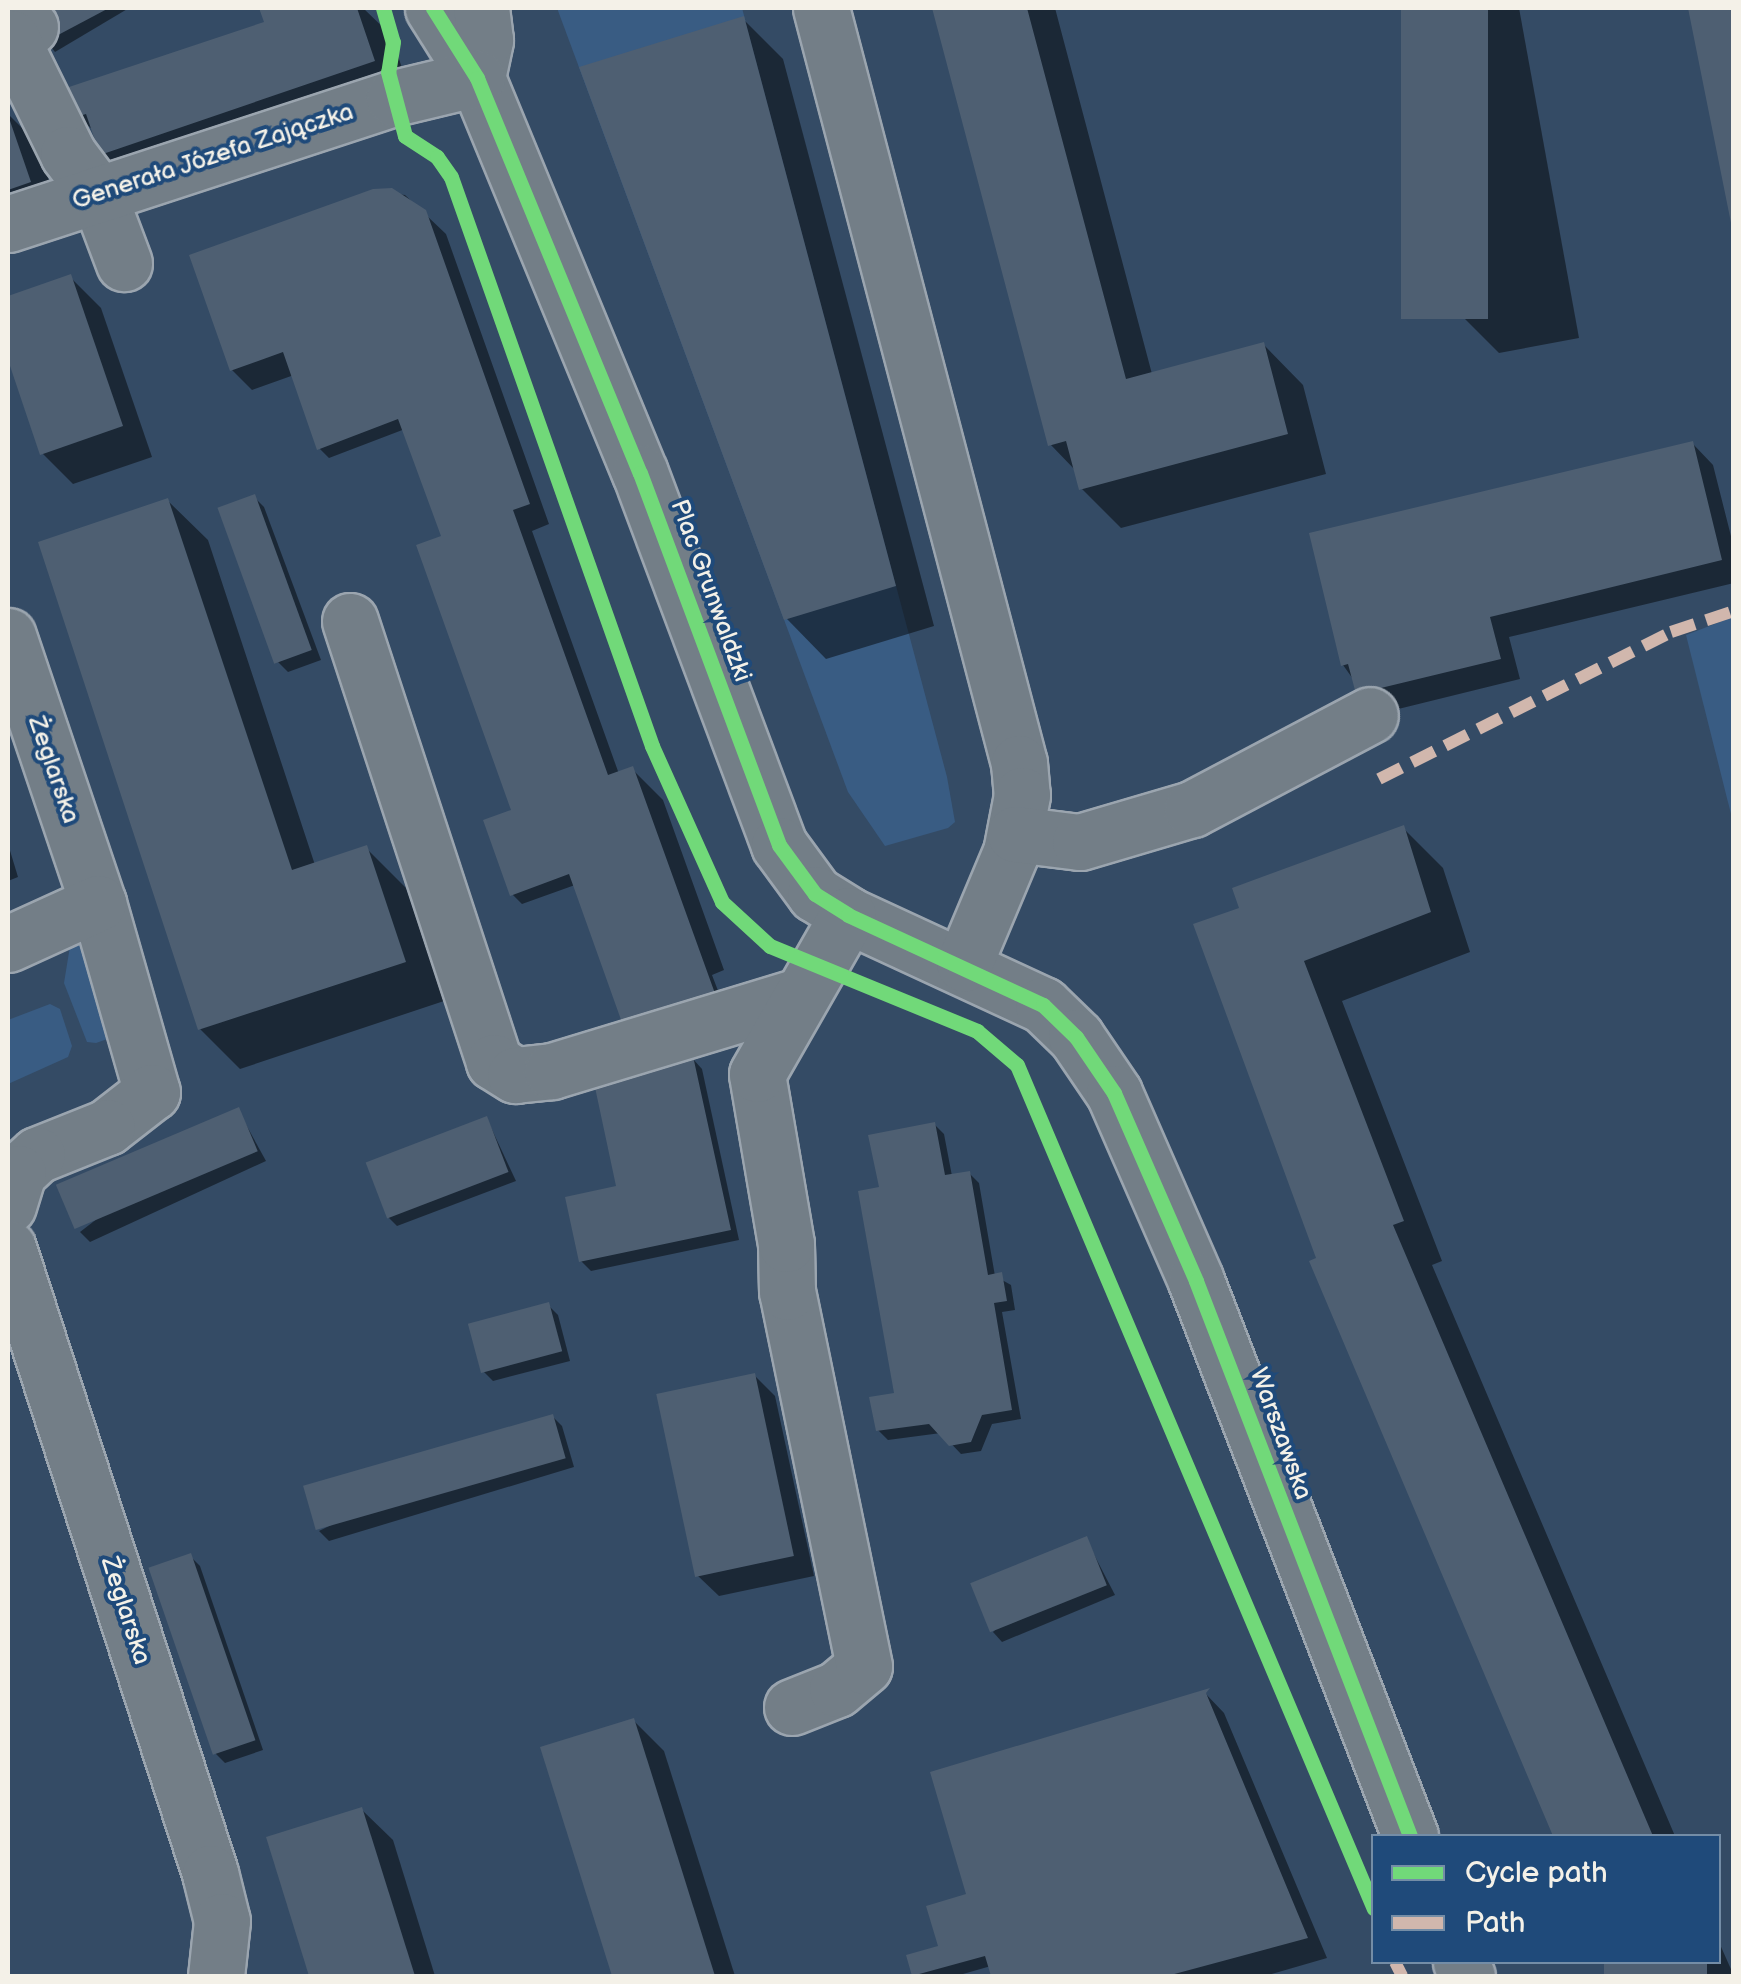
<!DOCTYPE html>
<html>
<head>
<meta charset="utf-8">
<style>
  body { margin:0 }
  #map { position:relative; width:1741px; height:1984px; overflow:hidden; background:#344b65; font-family:"Balsamiq Sans",sans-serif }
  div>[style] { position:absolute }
  .green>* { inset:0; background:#395c83 }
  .shadow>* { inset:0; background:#0007 }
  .building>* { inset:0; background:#4e5f72; transform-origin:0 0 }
  .roads { filter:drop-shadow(2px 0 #9ba5af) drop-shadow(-2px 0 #9ba5af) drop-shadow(0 2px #9ba5af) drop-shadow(0 -2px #9ba5af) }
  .minor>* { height:55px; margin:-27.5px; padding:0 27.5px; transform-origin:27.5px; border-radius:27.5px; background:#737e87 }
  .quiet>* { height:12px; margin-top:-6px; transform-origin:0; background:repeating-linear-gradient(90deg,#d1b7ad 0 25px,transparent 0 37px) }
  .cycleway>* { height:15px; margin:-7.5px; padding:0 7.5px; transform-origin:7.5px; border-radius:7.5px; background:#71d979 }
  span { translate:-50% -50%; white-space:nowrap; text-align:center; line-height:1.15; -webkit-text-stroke:8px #1f4a7a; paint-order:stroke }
  .street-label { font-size:25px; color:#f4f1e8 }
  .frame { position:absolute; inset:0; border:10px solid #f4f1e8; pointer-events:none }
  .legend { position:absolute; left:1371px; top:1834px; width:350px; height:130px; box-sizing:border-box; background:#1f4a7a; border:2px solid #748da6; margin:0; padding:12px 18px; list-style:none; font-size:30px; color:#f4f1e8 }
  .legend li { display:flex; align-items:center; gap:20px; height:50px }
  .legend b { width:50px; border:2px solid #748da6 }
</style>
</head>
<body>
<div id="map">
  <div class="green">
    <div style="clip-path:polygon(557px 8px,742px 8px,947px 777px,955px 822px,948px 828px,885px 846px,848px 792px)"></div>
    <div style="clip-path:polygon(1733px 617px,1733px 822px,1686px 635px)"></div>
    <div style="clip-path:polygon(71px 940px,84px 942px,116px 1036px,96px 1043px,87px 1042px,64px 983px)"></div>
    <div style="clip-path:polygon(50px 1004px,60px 1009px,72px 1046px,68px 1057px,8px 1084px,8px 1020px)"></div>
  </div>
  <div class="shadow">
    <div style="clip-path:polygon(20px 8px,129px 8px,55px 52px)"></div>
    <div style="clip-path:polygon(262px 8px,363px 8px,391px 35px,413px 101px,142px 193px,102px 153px,95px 132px,78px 116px,267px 24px)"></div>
    <div style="clip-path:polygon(934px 8px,1055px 8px,1152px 374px,1264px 345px,1303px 385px,1326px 474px,1121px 528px,1081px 488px,1076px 471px,1050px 444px)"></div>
    <div style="clip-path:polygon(1404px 8px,1519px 8px,1579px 338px,1499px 353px,1459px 313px)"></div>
    <div style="clip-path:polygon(743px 19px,783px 59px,934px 626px,826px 659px,787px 619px)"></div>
    <div style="clip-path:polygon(8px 114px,36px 142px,60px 213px,8px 231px)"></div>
    <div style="clip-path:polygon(373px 191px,405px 195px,446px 234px,549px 524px,532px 531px,619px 774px,632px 769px,663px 800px,724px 970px,712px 975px,725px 1009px,575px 885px,522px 904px,512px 894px,516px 811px,444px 537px,405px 429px,329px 458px,319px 448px,294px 375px,252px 390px,232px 370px)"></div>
    <div style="clip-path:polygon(70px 277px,101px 308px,152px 457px,73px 484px,42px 453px,8px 352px,8px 299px)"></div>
    <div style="clip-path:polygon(1693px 444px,1713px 465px,1734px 548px,1734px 583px,1509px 637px,1520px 679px,1378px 714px,1343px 665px)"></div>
    <div style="clip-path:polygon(254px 497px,264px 507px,321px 660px,288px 672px,278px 662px)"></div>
    <div style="clip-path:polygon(168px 501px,208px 540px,315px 865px,366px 848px,406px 888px,444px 1001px,240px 1069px,200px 1029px)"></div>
    <div style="clip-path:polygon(1403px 828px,1443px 868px,1470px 952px,1342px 1001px,1442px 1261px,1432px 1265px,1675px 1836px,1554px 1836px,1312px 1263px,1319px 1260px,1242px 910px)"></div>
    <div style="clip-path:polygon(8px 844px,18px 877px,8px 881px)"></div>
    <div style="clip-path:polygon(693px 1059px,702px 1069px,739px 1240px,591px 1271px,581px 1261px)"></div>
    <div style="clip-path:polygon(238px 1110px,266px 1161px,90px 1242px,80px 1232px)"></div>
    <div style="clip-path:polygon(487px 1119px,516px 1181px,397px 1226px,387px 1216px)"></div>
    <div style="clip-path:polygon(934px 1124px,944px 1134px,952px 1176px,969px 1173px,979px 1183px,995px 1276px,1011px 1285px,1015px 1310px,1002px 1312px,1021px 1419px,992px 1424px,981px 1451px,961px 1454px,941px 1433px,888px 1440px,878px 1430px,897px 1395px,882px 1189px)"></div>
    <div style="clip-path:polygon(548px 1305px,558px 1315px,570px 1361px,493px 1381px,483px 1371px)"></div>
    <div style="clip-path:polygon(754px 1375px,775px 1396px,814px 1576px,719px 1596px,698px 1576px)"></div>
    <div style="clip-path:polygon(552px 1416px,562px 1426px,574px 1467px,329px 1541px,319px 1531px)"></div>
    <div style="clip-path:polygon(1086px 1539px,1115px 1595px,1002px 1642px,993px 1632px)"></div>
    <div style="clip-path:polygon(190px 1556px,200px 1566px,263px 1750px,225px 1763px,215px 1753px)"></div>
    <div style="clip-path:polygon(1204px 1692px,1224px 1713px,1327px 1958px,1265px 1976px,994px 1976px,991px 1966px,956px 1976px,915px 1976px,909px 1957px,941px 1948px,972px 1904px)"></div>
    <div style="clip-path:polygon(633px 1720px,664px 1751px,735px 1976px,614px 1976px,543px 1748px)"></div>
    <div style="clip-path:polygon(362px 1810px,393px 1840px,435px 1976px,312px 1976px,269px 1838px)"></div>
    <div style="clip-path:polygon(1718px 1940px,1734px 1976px,1612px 1976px,1606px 1962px,1718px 1962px)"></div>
  </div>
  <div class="building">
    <div style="clip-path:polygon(15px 8px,109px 8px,43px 43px)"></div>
    <div style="clip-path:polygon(259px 8px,357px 8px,375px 61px,100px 155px,86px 114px,76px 117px,66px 88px,264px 22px)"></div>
    <div style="clip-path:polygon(932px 8px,1027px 8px,1126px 379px,1264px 342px,1288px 434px,1079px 490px,1066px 441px,1048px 446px)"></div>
    <div style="left:1401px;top:8px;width:87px;height:311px"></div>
    <div style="clip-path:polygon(1688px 8px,1734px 8px,1734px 228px,1732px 228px)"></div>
    <div style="clip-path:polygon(744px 16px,896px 586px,784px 620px,579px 67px)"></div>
    <div style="clip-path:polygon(8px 115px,31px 182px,8px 190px)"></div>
    <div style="clip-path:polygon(392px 188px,426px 210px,530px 504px,513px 510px,608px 775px,633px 766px,717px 999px,625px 1031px,569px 874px,510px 896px,483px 820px,511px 810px,416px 545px,441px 536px,398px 419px,317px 450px,283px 352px,230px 371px,189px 255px,373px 189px)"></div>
    <div style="clip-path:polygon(71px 274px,123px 426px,40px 455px,8px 360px,8px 296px)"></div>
    <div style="clip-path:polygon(1693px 441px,1722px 560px,1490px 617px,1501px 659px,1356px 694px,1348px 664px,1341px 666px,1309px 533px)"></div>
    <div style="left:255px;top:494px;width:166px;height:40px;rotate:70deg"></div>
    <div style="clip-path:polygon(168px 498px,292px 870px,367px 845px,406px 962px,198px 1030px,38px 542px)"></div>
    <div style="clip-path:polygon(1404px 825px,1431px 912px,1304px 961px,1404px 1221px,1393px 1225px,1653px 1836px,1553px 1836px,1309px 1261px,1316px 1258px,1193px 924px,1239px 908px,1232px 888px)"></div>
    <div style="clip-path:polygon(693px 1056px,731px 1230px,579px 1262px,565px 1197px,616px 1186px,593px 1078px)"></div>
    <div style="left:239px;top:1107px;width:48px;height:199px;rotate:67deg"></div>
    <div style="left:487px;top:1116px;width:60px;height:130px;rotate:69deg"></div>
    <div style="clip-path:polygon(935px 1122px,945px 1175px,970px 1171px,988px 1275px,1002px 1272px,1007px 1301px,994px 1303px,1012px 1410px,982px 1415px,971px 1442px,949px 1446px,929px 1424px,876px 1431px,869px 1397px,894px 1393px,858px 1191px,879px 1187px,868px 1135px)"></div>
    <div style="left:549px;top:1302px;width:51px;height:84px;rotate:75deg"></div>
    <div style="left:755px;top:1373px;width:187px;height:101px;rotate:78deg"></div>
    <div style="left:553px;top:1414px;width:46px;height:260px;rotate:74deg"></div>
    <div style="left:1087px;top:1536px;width:53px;height:126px;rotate:68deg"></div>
    <div style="left:191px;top:1553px;width:198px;height:45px;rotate:71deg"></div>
    <div style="clip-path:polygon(1210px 1688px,1206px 1693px,1308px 1938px,1167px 1976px,991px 1976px,985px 1956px,912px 1976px,906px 1955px,938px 1946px,926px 1906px,966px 1894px,930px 1772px)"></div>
    <div style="clip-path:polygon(634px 1718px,651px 1772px,715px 1976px,612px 1976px,540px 1747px)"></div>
    <div style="clip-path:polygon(362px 1807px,415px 1976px,309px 1976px,266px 1837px)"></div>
    <div style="left:1604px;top:1962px;width:103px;height:16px"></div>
  </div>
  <div class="roads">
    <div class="minor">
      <div style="left:433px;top:8px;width:83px;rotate:57.8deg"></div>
      <div style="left:477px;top:78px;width:427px;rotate:67.6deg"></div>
      <div style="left:640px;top:473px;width:397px;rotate:69.5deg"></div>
      <div style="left:779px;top:845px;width:61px;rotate:53.7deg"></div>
      <div style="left:815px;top:894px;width:39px;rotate:32deg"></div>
      <div style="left:848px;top:915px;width:215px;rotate:24.8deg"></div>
      <div style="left:1043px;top:1005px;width:46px;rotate:44.1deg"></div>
      <div style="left:1076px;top:1037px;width:68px;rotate:55.8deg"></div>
      <div style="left:1114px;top:1093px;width:205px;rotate:66.4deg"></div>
      <div style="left:1196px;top:1281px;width:595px;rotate:68.91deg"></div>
      <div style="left:821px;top:8px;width:781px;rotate:75.31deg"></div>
      <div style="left:1019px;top:763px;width:32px;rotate:85deg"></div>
      <div style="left:1022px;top:795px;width:58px;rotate:100.9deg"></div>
      <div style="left:1011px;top:852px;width:121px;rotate:112.8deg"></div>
      <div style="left:30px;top:27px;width:22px;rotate:150deg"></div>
      <div style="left:11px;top:38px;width:129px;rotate:63.8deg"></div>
      <div style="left:68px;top:154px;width:50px;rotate:53.1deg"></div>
      <div style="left:98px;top:194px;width:74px;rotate:69.4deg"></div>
      <div style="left:477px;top:78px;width:39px;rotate:-78deg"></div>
      <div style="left:485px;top:40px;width:32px;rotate:-97deg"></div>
      <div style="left:8px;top:224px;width:406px;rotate:-18.1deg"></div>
      <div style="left:394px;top:98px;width:85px;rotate:-13.5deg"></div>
      <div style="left:350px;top:621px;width:464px;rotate:71.9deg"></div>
      <div style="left:494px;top:1062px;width:25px;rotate:32deg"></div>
      <div style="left:515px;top:1075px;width:37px;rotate:-6deg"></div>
      <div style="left:552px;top:1071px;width:255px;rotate:-16.9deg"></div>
      <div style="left:8px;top:636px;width:282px;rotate:71.4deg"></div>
      <div style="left:98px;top:903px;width:197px;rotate:74.1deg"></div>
      <div style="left:152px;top:1092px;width:57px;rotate:142.1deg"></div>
      <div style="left:107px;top:1127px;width:75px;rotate:158.2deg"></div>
      <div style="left:37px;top:1155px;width:26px;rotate:137deg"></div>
      <div style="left:18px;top:1173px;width:34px;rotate:107deg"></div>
      <div style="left:1015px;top:834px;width:65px;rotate:7deg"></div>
      <div style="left:1080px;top:842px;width:117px;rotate:-16.4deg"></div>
      <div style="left:1192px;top:809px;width:201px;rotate:-27.8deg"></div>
      <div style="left:8px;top:944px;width:99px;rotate:-24.5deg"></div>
      <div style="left:8px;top:1248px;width:657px;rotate:72.09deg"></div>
      <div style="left:210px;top:1873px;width:49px;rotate:76deg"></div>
      <div style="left:222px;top:1921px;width:55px;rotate:96.2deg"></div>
      <div style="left:792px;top:1707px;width:48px;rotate:-21.8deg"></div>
      <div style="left:837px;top:1689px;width:35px;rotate:-40deg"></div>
      <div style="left:864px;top:1666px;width:382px;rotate:-101.6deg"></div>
      <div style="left:787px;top:1292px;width:48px;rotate:-91.2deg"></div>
      <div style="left:786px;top:1244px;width:172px;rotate:-99.7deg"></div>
      <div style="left:757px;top:1074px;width:183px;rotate:-60.2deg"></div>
      <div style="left:1461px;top:1962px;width:15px;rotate:67deg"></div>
    </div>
  </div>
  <div class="quiet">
    <div style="left:1379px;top:779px;width:327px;rotate:-26.7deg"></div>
    <div style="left:1671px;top:632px;width:66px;rotate:-18.4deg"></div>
    <div style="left:1395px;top:1962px;width:16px;rotate:63deg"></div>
  </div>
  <div class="cycleway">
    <div style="left:383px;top:8px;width:35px;rotate:74deg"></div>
    <div style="left:393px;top:42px;width:30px;rotate:99deg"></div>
    <div style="left:388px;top:72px;width:66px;rotate:75.1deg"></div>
    <div style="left:405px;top:136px;width:38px;rotate:33deg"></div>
    <div style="left:437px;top:157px;width:24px;rotate:55deg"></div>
    <div style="left:451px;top:177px;width:603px;rotate:70.54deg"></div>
    <div style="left:652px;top:746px;width:171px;rotate:65.8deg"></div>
    <div style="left:722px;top:902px;width:65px;rotate:42.5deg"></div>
    <div style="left:770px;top:946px;width:224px;rotate:22.3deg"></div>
    <div style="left:977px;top:1031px;width:52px;rotate:40.4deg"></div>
    <div style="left:1017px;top:1065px;width:916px;rotate:67.07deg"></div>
    <div style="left:433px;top:8px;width:83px;rotate:57.8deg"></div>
    <div style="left:477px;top:78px;width:427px;rotate:67.6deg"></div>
    <div style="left:640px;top:473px;width:397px;rotate:69.5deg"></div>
    <div style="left:779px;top:845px;width:61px;rotate:53.7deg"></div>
    <div style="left:815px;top:894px;width:39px;rotate:32deg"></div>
    <div style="left:848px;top:915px;width:215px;rotate:24.8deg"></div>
    <div style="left:1043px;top:1005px;width:46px;rotate:44.1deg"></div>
    <div style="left:1076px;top:1037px;width:68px;rotate:55.8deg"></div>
    <div style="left:1114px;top:1093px;width:205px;rotate:66.4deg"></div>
    <div style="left:1196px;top:1281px;width:595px;rotate:68.91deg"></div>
  </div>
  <div class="street-label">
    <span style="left:213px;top:157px;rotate:-18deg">Generała Józefa Zajączka</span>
    <span style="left:710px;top:591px;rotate:70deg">Plac Grunwaldzki</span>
    <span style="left:53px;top:770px;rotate:71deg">Żeglarska</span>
    <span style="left:1280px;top:1434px;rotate:70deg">Warszawska</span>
    <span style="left:125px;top:1611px;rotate:72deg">Żeglarska</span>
  </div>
  <div class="frame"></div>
  <ul class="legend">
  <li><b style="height:12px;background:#71d979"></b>Cycle path</li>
  <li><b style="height:12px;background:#d1b7ad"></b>Path</li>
  </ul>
</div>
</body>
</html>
